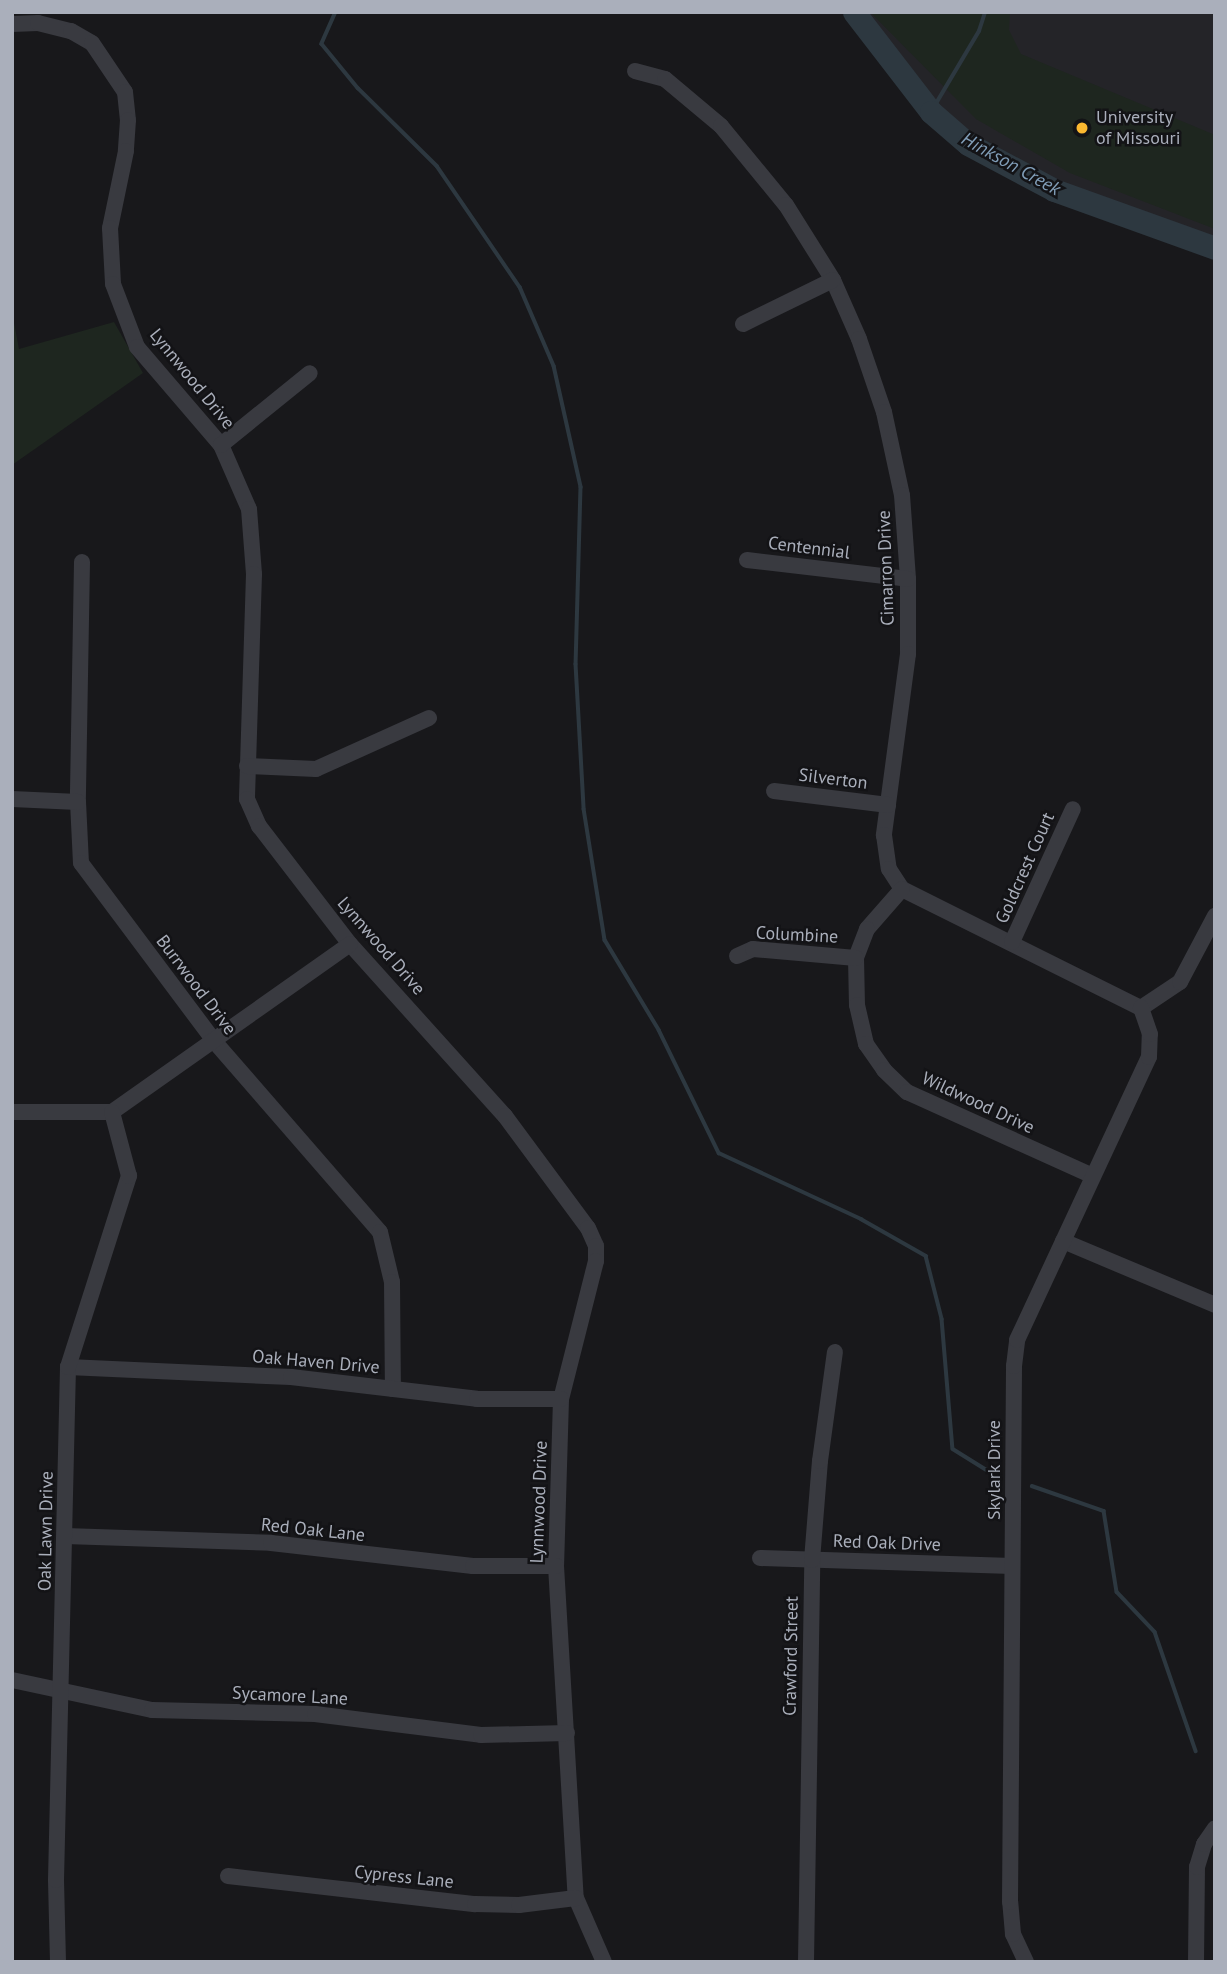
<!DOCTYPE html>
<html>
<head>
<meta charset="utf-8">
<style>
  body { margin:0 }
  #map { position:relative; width:1227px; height:1974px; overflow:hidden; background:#18181b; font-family:"PT Sans",sans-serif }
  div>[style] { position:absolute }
  .built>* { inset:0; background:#242428 }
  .green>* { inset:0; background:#1e261f }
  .stream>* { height:3.5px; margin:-1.75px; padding:0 1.75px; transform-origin:1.75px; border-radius:1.75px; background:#2d3840 }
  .river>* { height:23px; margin:-11.5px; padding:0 11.5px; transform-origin:11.5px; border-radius:11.5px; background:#2d3840 }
  .minor>* { height:16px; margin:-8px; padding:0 8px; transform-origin:8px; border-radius:8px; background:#393a40 }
  .dots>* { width:19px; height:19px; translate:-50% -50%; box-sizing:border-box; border:4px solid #131316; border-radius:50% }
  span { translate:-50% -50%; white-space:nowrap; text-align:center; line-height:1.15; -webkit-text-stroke:5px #131316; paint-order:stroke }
  .poi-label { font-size:18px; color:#aaafbb }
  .left { translate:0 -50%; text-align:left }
  .street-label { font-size:18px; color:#aaafbb }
  .water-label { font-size:19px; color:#809db7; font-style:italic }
  .frame { position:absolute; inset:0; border:14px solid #aaafbb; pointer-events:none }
</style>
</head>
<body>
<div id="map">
  <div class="built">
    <div style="clip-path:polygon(854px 12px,1215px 12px,1215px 248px,1054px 190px,968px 144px,931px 112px)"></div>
  </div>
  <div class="green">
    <div style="clip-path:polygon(870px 12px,1010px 12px,1009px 30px,1021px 54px,1215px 135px,1215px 229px,1070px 173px,976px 119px)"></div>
    <div style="clip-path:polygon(12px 312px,19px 349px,114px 322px,143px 373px,12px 465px)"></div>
  </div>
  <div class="stream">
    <div style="left:336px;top:12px;width:35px;rotate:114deg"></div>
    <div style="left:322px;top:44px;width:57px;rotate:50.7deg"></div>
    <div style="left:358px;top:88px;width:111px;rotate:44.6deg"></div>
    <div style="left:437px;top:166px;width:147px;rotate:55.6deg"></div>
    <div style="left:520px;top:287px;width:86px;rotate:66.7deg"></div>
    <div style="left:554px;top:366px;width:124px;rotate:77.4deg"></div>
    <div style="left:581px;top:487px;width:177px;rotate:91.6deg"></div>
    <div style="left:576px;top:664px;width:145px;rotate:86.8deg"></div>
    <div style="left:584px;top:809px;width:133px;rotate:80.9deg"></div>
    <div style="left:605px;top:940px;width:105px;rotate:59deg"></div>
    <div style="left:659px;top:1030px;width:137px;rotate:64deg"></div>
    <div style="left:719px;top:1153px;width:157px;rotate:24.9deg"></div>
    <div style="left:861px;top:1219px;width:75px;rotate:29.6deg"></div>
    <div style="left:926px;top:1256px;width:65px;rotate:75.7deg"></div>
    <div style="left:942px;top:1319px;width:130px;rotate:85.2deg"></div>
    <div style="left:953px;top:1449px;width:44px;rotate:31.9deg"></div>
    <div style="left:931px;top:112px;width:94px;rotate:-59.3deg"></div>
    <div style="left:979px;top:31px;width:20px;rotate:-72deg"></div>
    <div style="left:1032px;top:1486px;width:76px;rotate:19.1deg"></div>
    <div style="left:1104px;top:1511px;width:82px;rotate:80.9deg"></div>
    <div style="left:1117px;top:1592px;width:55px;rotate:46.5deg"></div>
    <div style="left:1155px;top:1632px;width:126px;rotate:71deg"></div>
  </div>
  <div class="river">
    <div style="left:854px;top:12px;width:126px;rotate:52.4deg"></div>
    <div style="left:931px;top:112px;width:49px;rotate:40.9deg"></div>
    <div style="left:968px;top:144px;width:98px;rotate:28.1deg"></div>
    <div style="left:1054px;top:190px;width:171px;rotate:19.8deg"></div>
  </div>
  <div class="minor">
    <div style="left:12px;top:24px;width:26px;rotate:-2deg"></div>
    <div style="left:38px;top:23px;width:34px;rotate:14deg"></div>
    <div style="left:71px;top:31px;width:24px;rotate:30deg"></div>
    <div style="left:92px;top:43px;width:59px;rotate:56deg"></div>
    <div style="left:125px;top:92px;width:28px;rotate:84deg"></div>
    <div style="left:128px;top:120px;width:31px;rotate:94deg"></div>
    <div style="left:126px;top:151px;width:79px;rotate:101.7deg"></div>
    <div style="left:110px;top:228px;width:56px;rotate:86.9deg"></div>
    <div style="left:113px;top:284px;width:67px;rotate:69.1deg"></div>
    <div style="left:137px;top:347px;width:129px;rotate:49.4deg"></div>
    <div style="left:221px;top:445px;width:70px;rotate:66.4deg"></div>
    <div style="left:249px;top:509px;width:65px;rotate:85.6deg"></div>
    <div style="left:254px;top:574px;width:225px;rotate:91.8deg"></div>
    <div style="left:247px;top:799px;width:30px;rotate:66deg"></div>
    <div style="left:259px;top:826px;width:149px;rotate:52.4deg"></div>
    <div style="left:350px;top:944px;width:232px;rotate:48deg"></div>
    <div style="left:505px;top:1116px;width:139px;rotate:53.5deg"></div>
    <div style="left:588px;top:1228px;width:20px;rotate:66deg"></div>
    <div style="left:596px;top:1246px;width:15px;rotate:90deg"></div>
    <div style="left:596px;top:1261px;width:142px;rotate:104.2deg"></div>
    <div style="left:561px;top:1399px;width:167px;rotate:91.7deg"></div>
    <div style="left:556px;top:1566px;width:333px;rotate:86.6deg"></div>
    <div style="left:576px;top:1898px;width:70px;rotate:66.4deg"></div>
    <div style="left:635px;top:71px;width:31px;rotate:15deg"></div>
    <div style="left:665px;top:79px;width:73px;rotate:40deg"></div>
    <div style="left:721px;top:126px;width:102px;rotate:50.6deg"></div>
    <div style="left:786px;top:205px;width:89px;rotate:57.9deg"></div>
    <div style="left:833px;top:280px;width:64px;rotate:66.2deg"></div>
    <div style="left:859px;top:339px;width:77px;rotate:71.1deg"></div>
    <div style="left:884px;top:412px;width:85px;rotate:77.8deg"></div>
    <div style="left:902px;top:495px;width:84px;rotate:85.9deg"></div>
    <div style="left:908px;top:579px;width:75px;rotate:90deg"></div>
    <div style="left:908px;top:654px;width:183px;rotate:97.6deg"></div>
    <div style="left:884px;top:835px;width:34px;rotate:82deg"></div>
    <div style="left:889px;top:869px;width:24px;rotate:57deg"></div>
    <div style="left:902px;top:889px;width:267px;rotate:26.5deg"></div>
    <div style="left:743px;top:324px;width:100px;rotate:-26.1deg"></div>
    <div style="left:221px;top:445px;width:114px;rotate:-39deg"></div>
    <div style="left:747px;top:560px;width:162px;rotate:6.7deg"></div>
    <div style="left:82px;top:562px;width:240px;rotate:91deg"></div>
    <div style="left:78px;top:802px;width:61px;rotate:87.2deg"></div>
    <div style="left:81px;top:863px;width:222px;rotate:53.2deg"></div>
    <div style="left:214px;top:1041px;width:253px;rotate:49deg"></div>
    <div style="left:380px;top:1232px;width:51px;rotate:76.5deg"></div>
    <div style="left:392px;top:1282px;width:107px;rotate:89.5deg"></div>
    <div style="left:247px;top:766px;width:69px;rotate:2.5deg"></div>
    <div style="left:316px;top:769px;width:124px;rotate:-24.3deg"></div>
    <div style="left:774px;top:791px;width:115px;rotate:7deg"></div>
    <div style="left:12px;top:799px;width:66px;rotate:2.6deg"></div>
    <div style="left:902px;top:889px;width:53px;rotate:131.2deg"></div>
    <div style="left:867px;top:929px;width:31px;rotate:111deg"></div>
    <div style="left:856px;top:958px;width:47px;rotate:88.8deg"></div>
    <div style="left:857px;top:1005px;width:40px;rotate:77deg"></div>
    <div style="left:866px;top:1044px;width:32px;rotate:55deg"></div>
    <div style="left:884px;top:1070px;width:32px;rotate:44deg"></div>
    <div style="left:907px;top:1092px;width:204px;rotate:24.3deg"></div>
    <div style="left:1012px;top:942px;width:146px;rotate:-65.4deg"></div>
    <div style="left:737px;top:956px;width:17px;rotate:-24deg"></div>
    <div style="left:753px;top:949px;width:103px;rotate:5deg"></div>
    <div style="left:1141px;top:1008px;width:47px;rotate:-33.7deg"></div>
    <div style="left:1180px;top:982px;width:75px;rotate:-62.1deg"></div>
    <div style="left:12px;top:1112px;width:100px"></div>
    <div style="left:112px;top:1112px;width:291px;rotate:-35.2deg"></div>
    <div style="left:1063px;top:1241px;width:165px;rotate:22.8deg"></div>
    <div style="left:68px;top:1367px;width:223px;rotate:2.6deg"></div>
    <div style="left:291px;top:1377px;width:187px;rotate:6.7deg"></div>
    <div style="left:477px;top:1399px;width:84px"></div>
    <div style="left:65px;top:1536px;width:206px;rotate:1.9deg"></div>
    <div style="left:271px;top:1543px;width:203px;rotate:6.5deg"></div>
    <div style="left:473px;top:1566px;width:83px"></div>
    <div style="left:760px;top:1558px;width:252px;rotate:1.8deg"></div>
    <div style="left:12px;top:1680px;width:143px;rotate:12.1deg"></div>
    <div style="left:152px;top:1710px;width:163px;rotate:1.4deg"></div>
    <div style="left:315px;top:1714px;width:167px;rotate:7.2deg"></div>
    <div style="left:481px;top:1735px;width:86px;rotate:-1.3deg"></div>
    <div style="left:228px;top:1876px;width:249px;rotate:6.5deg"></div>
    <div style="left:475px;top:1904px;width:44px;rotate:1.3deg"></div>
    <div style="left:519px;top:1905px;width:57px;rotate:-7deg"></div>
    <div style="left:58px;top:1962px;width:82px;rotate:-91.4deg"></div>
    <div style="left:56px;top:1880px;width:513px;rotate:-88.66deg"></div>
    <div style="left:68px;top:1367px;width:201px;rotate:-72.3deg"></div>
    <div style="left:129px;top:1176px;width:66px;rotate:-104.9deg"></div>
    <div style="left:806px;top:1962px;width:402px;rotate:-89.1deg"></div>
    <div style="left:812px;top:1560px;width:99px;rotate:-85.4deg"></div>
    <div style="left:820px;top:1461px;width:110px;rotate:-82.2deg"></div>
    <div style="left:1026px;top:1962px;width:31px;rotate:-115deg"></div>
    <div style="left:1013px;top:1934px;width:32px;rotate:-95deg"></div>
    <div style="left:1010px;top:1902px;width:536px;rotate:-89.57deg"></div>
    <div style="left:1014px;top:1366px;width:26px;rotate:-83deg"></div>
    <div style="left:1017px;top:1340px;width:312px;rotate:-65deg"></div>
    <div style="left:1149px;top:1057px;width:23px;rotate:-88deg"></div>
    <div style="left:1150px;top:1034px;width:28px;rotate:-109deg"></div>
    <div style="left:1196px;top:1962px;width:95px;rotate:-89.4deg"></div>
    <div style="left:1197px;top:1867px;width:24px;rotate:-73deg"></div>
    <div style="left:1204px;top:1844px;width:19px;rotate:-55deg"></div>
  </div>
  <div class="dots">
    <div style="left:1082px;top:128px;background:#fbb830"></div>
  </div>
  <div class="poi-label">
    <span class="left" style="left:1096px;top:128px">University<br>of Missouri</span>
  </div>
  <div class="street-label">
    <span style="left:192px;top:379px;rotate:51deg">Lynnwood Drive</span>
    <span style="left:809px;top:548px;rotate:7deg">Centennial</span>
    <span style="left:886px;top:568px;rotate:-92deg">Cimarron Drive</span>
    <span style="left:833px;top:779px;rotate:7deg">Silverton</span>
    <span style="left:1025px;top:868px;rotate:-66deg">Goldcrest Court</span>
    <span style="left:797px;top:935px;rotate:3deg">Columbine</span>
    <span style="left:381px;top:946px;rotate:49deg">Lynnwood Drive</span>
    <span style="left:196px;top:985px;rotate:53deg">Burrwood Drive</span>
    <span style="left:978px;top:1103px;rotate:25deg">Wildwood Drive</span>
    <span style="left:316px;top:1362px;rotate:5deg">Oak Haven Drive</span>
    <span style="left:994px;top:1470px;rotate:-90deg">Skylark Drive</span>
    <span style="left:539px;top:1502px;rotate:-88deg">Lynnwood Drive</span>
    <span style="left:313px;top:1530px;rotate:6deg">Red Oak Lane</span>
    <span style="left:46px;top:1531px;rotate:-89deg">Oak Lawn Drive</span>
    <span style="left:887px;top:1543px;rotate:2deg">Red Oak Drive</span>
    <span style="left:791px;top:1656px;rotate:-89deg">Crawford Street</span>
    <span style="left:290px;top:1696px;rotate:3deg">Sycamore Lane</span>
    <span style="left:404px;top:1877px;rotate:6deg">Cypress Lane</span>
  </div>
  <div class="water-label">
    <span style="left:1011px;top:164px;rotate:29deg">Hinkson Creek</span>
  </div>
  <div class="frame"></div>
</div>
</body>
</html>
